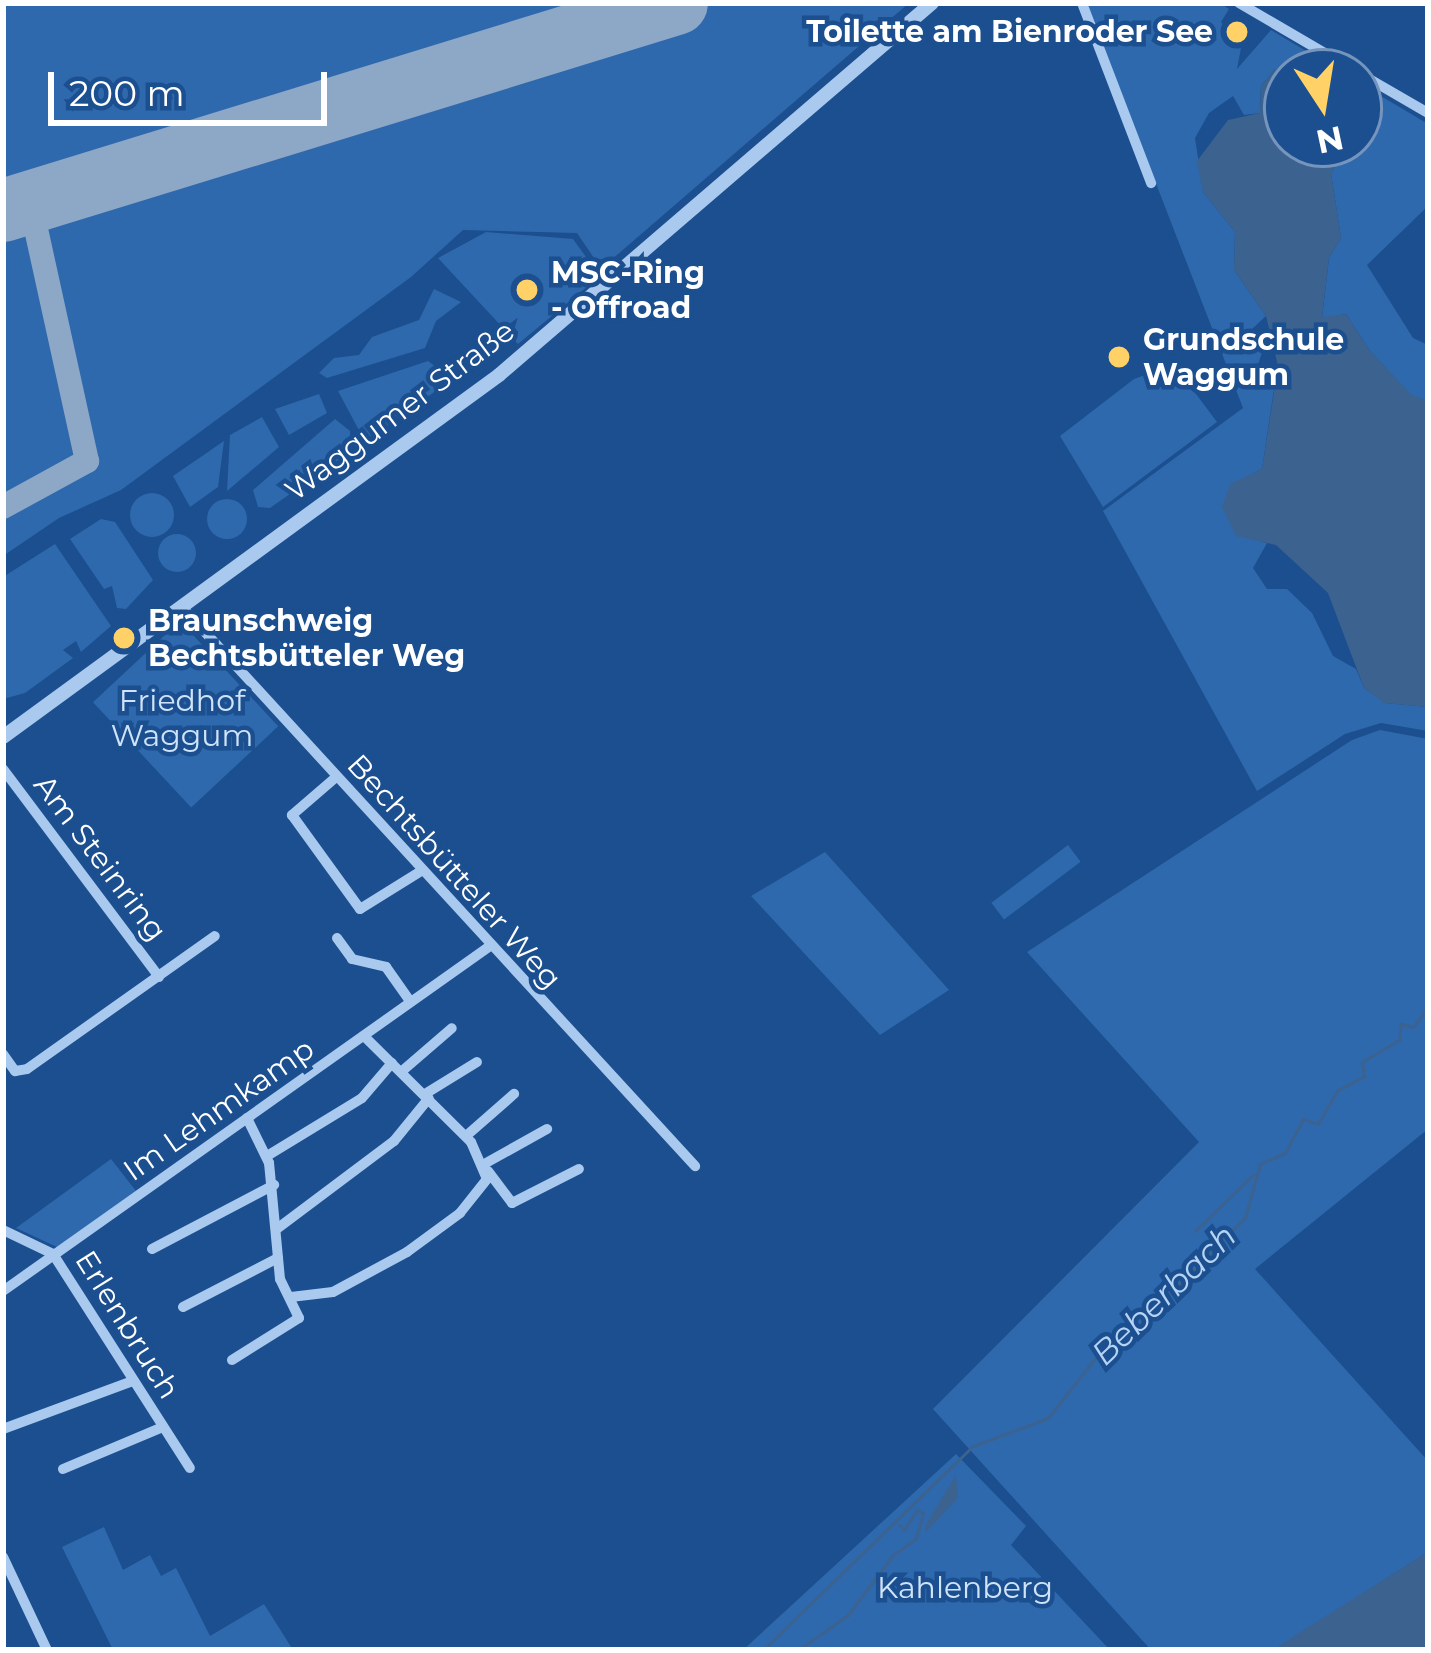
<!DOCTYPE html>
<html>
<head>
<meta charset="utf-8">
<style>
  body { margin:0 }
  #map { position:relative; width:1431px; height:1653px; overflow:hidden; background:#1b4f8f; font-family:Montserrat,sans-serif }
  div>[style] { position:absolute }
  .green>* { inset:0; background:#2e69ad; transform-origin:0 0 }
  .round { border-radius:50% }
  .water>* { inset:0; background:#3c6290 }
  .stream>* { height:3px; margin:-1.5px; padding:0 1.5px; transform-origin:1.5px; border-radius:1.5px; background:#3c6290 }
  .taxiway>* { height:24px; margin:-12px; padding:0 12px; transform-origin:12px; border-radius:12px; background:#8da7c7 }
  .runway>* { height:63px; margin:-31.5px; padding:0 31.5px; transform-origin:31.5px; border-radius:31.5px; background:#8da7c7 }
  .minor>* { height:10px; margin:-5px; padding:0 5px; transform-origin:5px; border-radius:5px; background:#a9c9ee }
  .tertiary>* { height:14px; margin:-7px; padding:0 7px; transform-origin:7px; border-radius:7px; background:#a9c9ee }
  .dots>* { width:33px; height:33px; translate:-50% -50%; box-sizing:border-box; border:6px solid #1b4f8f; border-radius:50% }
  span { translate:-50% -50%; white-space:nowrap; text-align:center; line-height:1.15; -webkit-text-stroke:9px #1b4f8f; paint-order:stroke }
  .poi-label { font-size:30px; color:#fff; font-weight:700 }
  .right { translate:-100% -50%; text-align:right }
  .left { translate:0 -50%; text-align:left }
  .street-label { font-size:30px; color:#fff }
  .park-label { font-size:30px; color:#cfe3fa }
  .water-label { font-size:33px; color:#b5d3f5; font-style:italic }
  .frame { position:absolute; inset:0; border:6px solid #fff; pointer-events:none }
  .north { position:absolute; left:1263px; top:48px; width:120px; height:120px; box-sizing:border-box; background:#1b4f8f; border:3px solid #7695bc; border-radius:50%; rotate:168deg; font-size:33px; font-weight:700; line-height:48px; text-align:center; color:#fff }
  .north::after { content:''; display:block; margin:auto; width:42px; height:54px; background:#ffd166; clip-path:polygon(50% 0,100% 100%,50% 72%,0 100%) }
  .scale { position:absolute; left:48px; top:72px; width:279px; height:54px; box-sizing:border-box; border:6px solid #fff; border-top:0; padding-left:15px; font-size:36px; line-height:42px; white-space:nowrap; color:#fff; -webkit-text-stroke:9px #1b4f8f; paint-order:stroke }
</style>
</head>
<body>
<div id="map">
  <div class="green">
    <div style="clip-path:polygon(3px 3px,909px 3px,610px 261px,594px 258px,577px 233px,463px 230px,411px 277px,121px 490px,59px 518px,3px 556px)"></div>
    <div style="clip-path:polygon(1086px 3px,1220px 3px,1229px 9px,1221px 22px,1241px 48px,1237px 69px,1271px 30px,1341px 72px,1275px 69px,1261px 86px,1260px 113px,1244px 115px,1233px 96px,1209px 113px,1195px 138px,1203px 192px,1235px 232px,1234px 270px,1266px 316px,1252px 329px,1263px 350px,1257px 367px,1276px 376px,1262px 469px,1230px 485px,1236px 535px,1267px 543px,1253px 568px,1267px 589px,1287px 589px,1312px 613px,1333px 656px,1356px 669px,1364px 688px,1385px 703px,1428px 707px,1428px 731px,1381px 723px,1345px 734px,1257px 791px,1103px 511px,1243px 408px)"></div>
    <div style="clip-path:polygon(1359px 83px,1428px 124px,1428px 206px,1367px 265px,1413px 338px,1428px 345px,1428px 401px,1412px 396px,1370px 351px,1346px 314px,1322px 318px,1329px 258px,1341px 238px,1331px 173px,1348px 144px,1359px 144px)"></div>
    <div style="clip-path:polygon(486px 232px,573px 239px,600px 276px,518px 344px,438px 258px)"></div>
    <div style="clip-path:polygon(434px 289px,461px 302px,436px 321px,425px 348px,327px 378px,319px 373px,334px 358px,359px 355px,372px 337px,419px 320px)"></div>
    <div style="clip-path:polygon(428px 361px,452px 379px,374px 436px,362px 436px,338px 391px)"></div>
    <div style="clip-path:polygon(1175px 366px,1217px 422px,1103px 507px,1060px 436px,1134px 379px,1153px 372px,1158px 378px)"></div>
    <div style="clip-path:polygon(319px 394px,327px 413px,289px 435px,275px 409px)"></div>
    <div style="clip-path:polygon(262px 417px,279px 447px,227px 491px,230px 435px)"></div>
    <div style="clip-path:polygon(335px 419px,350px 431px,351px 451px,270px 508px,258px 507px,253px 490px)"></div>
    <div style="clip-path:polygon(224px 441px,218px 487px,190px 507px,173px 476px)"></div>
    <div class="round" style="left:130px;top:493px;width:44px;height:44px"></div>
    <div class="round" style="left:207px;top:499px;width:40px;height:40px"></div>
    <div style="clip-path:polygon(101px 519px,115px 522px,153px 580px,126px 609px,117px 608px,112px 586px,104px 589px,70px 539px)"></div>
    <div class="round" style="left:158px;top:534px;width:38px;height:38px"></div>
    <div style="clip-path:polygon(55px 544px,111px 626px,81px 652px,76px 641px,63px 650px,73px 658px,25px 693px,3px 699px,3px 577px)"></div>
    <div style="left:180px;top:621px;width:144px;height:119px;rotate:47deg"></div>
    <div style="clip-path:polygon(1380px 730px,1428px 739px,1428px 1129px,1255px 1269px,1428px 1461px,1428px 1552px,1274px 1650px,1151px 1650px,933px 1409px,1199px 1142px,1027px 952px,1352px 740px)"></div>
    <div style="left:1068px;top:845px;width:21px;height:96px;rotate:53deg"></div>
    <div style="clip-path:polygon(825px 852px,949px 990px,880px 1035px,751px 896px)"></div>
    <div style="clip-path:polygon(111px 1159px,136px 1191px,57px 1247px,16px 1228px)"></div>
    <div style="clip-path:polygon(956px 1454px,1026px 1526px,1011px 1545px,1110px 1650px,743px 1650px)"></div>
    <div style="clip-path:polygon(104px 1527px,123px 1570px,150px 1555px,161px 1576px,176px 1568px,210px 1636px,264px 1604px,293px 1650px,113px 1650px,62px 1547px)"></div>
  </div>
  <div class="water">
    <div style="clip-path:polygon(1275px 69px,1314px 72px,1287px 72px,1287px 144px,1348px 144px,1331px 173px,1341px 238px,1329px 258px,1322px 317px,1346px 314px,1370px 351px,1412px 395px,1428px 401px,1428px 707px,1384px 703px,1364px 688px,1328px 593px,1276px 545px,1236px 536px,1222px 507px,1230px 484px,1262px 469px,1278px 366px,1266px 316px,1234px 270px,1235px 232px,1203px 192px,1197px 161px,1228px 120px,1260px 113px,1261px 86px)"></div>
    <div style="clip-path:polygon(956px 1475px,958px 1498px,926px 1532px,925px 1526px)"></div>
    <div style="clip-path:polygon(1428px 1552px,1428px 1650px,1274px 1650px,1294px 1636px)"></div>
  </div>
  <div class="stream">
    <div style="left:1195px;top:1231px;width:81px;rotate:-44deg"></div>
    <div style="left:763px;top:1650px;width:293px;rotate:-44.2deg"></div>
    <div style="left:973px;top:1446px;width:80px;rotate:-20.5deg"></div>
    <div style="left:1048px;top:1418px;width:100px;rotate:-51.9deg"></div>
    <div style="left:1110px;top:1339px;width:23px;rotate:-18deg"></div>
    <div style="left:1132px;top:1332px;width:161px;rotate:-45.3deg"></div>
    <div style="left:1245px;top:1218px;width:56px;rotate:-74.5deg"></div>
    <div style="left:1260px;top:1164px;width:27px;rotate:-24deg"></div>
    <div style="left:1285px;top:1153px;width:38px;rotate:-62deg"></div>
    <div style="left:1303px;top:1119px;width:16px;rotate:18deg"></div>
    <div style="left:1318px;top:1124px;width:39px;rotate:-60deg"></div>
    <div style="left:1338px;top:1090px;width:30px;rotate:-28deg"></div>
    <div style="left:1364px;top:1076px;width:14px;rotate:-98deg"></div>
    <div style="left:1362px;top:1062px;width:43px;rotate:-30.7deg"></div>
    <div style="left:1399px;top:1040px;width:16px;rotate:-83deg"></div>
    <div style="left:1401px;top:1024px;width:12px;rotate:14deg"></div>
    <div style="left:1413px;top:1027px;width:25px;rotate:-53deg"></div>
    <div style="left:798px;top:1650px;width:61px;rotate:-35deg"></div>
    <div style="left:848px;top:1615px;width:75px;rotate:-53.1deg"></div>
    <div style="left:893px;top:1555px;width:29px;rotate:-36deg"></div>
    <div style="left:916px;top:1538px;width:26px;rotate:-74deg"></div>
    <div style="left:923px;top:1513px;width:7px;rotate:-153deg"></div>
    <div style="left:917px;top:1510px;width:24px;rotate:123deg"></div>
    <div style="left:904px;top:1530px;width:7px;rotate:-135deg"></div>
  </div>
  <div class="taxiway">
    <div style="left:3px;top:507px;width:96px;rotate:-28.7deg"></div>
    <div style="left:87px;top:461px;width:265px;rotate:-102.4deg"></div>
  </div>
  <div class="runway">
    <div style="left:3px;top:210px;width:704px;rotate:-17.1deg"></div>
  </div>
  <div class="minor">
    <div style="left:1082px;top:3px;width:193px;rotate:69deg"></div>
    <div style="left:1239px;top:3px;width:137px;rotate:30.3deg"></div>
    <div style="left:1359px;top:73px;width:80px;rotate:30.1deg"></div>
    <div style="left:182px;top:607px;width:759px;rotate:47.46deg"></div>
    <div style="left:3px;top:769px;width:260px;rotate:53.1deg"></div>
    <div style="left:335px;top:778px;width:57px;rotate:139.3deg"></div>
    <div style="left:292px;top:815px;width:116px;rotate:54.1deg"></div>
    <div style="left:360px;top:909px;width:72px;rotate:-31.9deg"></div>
    <div style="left:337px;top:938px;width:26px;rotate:54deg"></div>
    <div style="left:352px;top:959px;width:35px;rotate:13deg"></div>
    <div style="left:386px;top:967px;width:42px;rotate:54.8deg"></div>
    <div style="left:3px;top:1054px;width:21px;rotate:55deg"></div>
    <div style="left:15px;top:1071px;width:12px;rotate:-9deg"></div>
    <div style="left:27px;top:1069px;width:230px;rotate:-35.3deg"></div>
    <div style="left:401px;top:1072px;width:67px;rotate:-40.8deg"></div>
    <div style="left:425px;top:1094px;width:61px;rotate:-31.6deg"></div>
    <div style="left:466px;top:1136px;width:64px;rotate:-41.2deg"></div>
    <div style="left:267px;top:1156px;width:111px;rotate:-31.4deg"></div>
    <div style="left:362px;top:1098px;width:46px;rotate:-49.4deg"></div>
    <div style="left:486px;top:1163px;width:70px;rotate:-29.1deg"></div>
    <div style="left:488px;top:1171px;width:40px;rotate:53deg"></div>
    <div style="left:512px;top:1203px;width:75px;rotate:-26.9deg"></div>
    <div style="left:278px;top:1228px;width:145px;rotate:-36.9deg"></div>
    <div style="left:394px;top:1141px;width:55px;rotate:-50.9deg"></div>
    <div style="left:3px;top:1230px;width:55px;rotate:25.6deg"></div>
    <div style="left:53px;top:1254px;width:254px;rotate:57.4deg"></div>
    <div style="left:152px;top:1249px;width:138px;rotate:-27.7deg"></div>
    <div style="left:3px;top:1291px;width:597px;rotate:-35.31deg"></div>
    <div style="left:291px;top:1297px;width:42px;rotate:-6.8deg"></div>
    <div style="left:333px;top:1292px;width:84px;rotate:-28.4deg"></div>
    <div style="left:407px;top:1252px;width:66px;rotate:-36.3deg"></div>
    <div style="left:460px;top:1213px;width:43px;rotate:-51.5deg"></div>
    <div style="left:487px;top:1179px;width:40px;rotate:-113.4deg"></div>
    <div style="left:471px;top:1142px;width:151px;rotate:-135.3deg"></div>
    <div style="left:183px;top:1307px;width:107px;rotate:-27.3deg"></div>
    <div style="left:232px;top:1360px;width:79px;rotate:-32.1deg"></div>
    <div style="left:299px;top:1318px;width:43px;rotate:-116deg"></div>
    <div style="left:280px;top:1279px;width:117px;rotate:-95.4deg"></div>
    <div style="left:269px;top:1163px;width:50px;rotate:-116.1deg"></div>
    <div style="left:3px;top:1429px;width:139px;rotate:-20.3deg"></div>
    <div style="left:63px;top:1469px;width:108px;rotate:-22.8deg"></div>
    <div style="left:3px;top:1557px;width:103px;rotate:64.7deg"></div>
  </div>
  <div class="tertiary">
    <div style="left:3px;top:737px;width:614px;rotate:-36.12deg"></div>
    <div style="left:499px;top:375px;width:571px;rotate:-40.67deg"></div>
  </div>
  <div class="dots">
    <div style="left:1237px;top:32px;background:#ffd166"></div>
    <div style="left:527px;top:290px;background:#ffd166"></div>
    <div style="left:1119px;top:357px;background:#ffd166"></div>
    <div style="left:124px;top:638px;background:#ffd166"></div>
  </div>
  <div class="poi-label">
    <span class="right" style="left:1213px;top:32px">Toilette am Bienroder See</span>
    <span class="left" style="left:551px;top:290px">MSC-Ring<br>- Offroad</span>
    <span class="left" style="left:1143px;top:357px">Grundschule<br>Waggum</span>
    <span class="left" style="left:148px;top:638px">Braunschweig<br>Bechtsbütteler Weg</span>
  </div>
  <div class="street-label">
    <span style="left:400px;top:411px;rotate:-37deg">Waggumer Straße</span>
    <span style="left:100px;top:858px;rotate:53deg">Am Steinring</span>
    <span style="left:454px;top:872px;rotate:48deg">Bechtsbütteler Weg</span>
    <span style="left:219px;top:1110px;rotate:-35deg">Im Lehmkamp</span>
    <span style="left:127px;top:1325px;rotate:58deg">Erlenbruch</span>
  </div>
  <div class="park-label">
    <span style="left:182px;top:718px">Friedhof<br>Waggum</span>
    <span style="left:965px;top:1588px">Kahlenberg</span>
  </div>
  <div class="water-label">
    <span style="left:1164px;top:1295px;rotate:-44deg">Beberbach</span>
  </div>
  <div class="frame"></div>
  <div class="north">N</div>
  <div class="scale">200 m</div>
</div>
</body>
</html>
